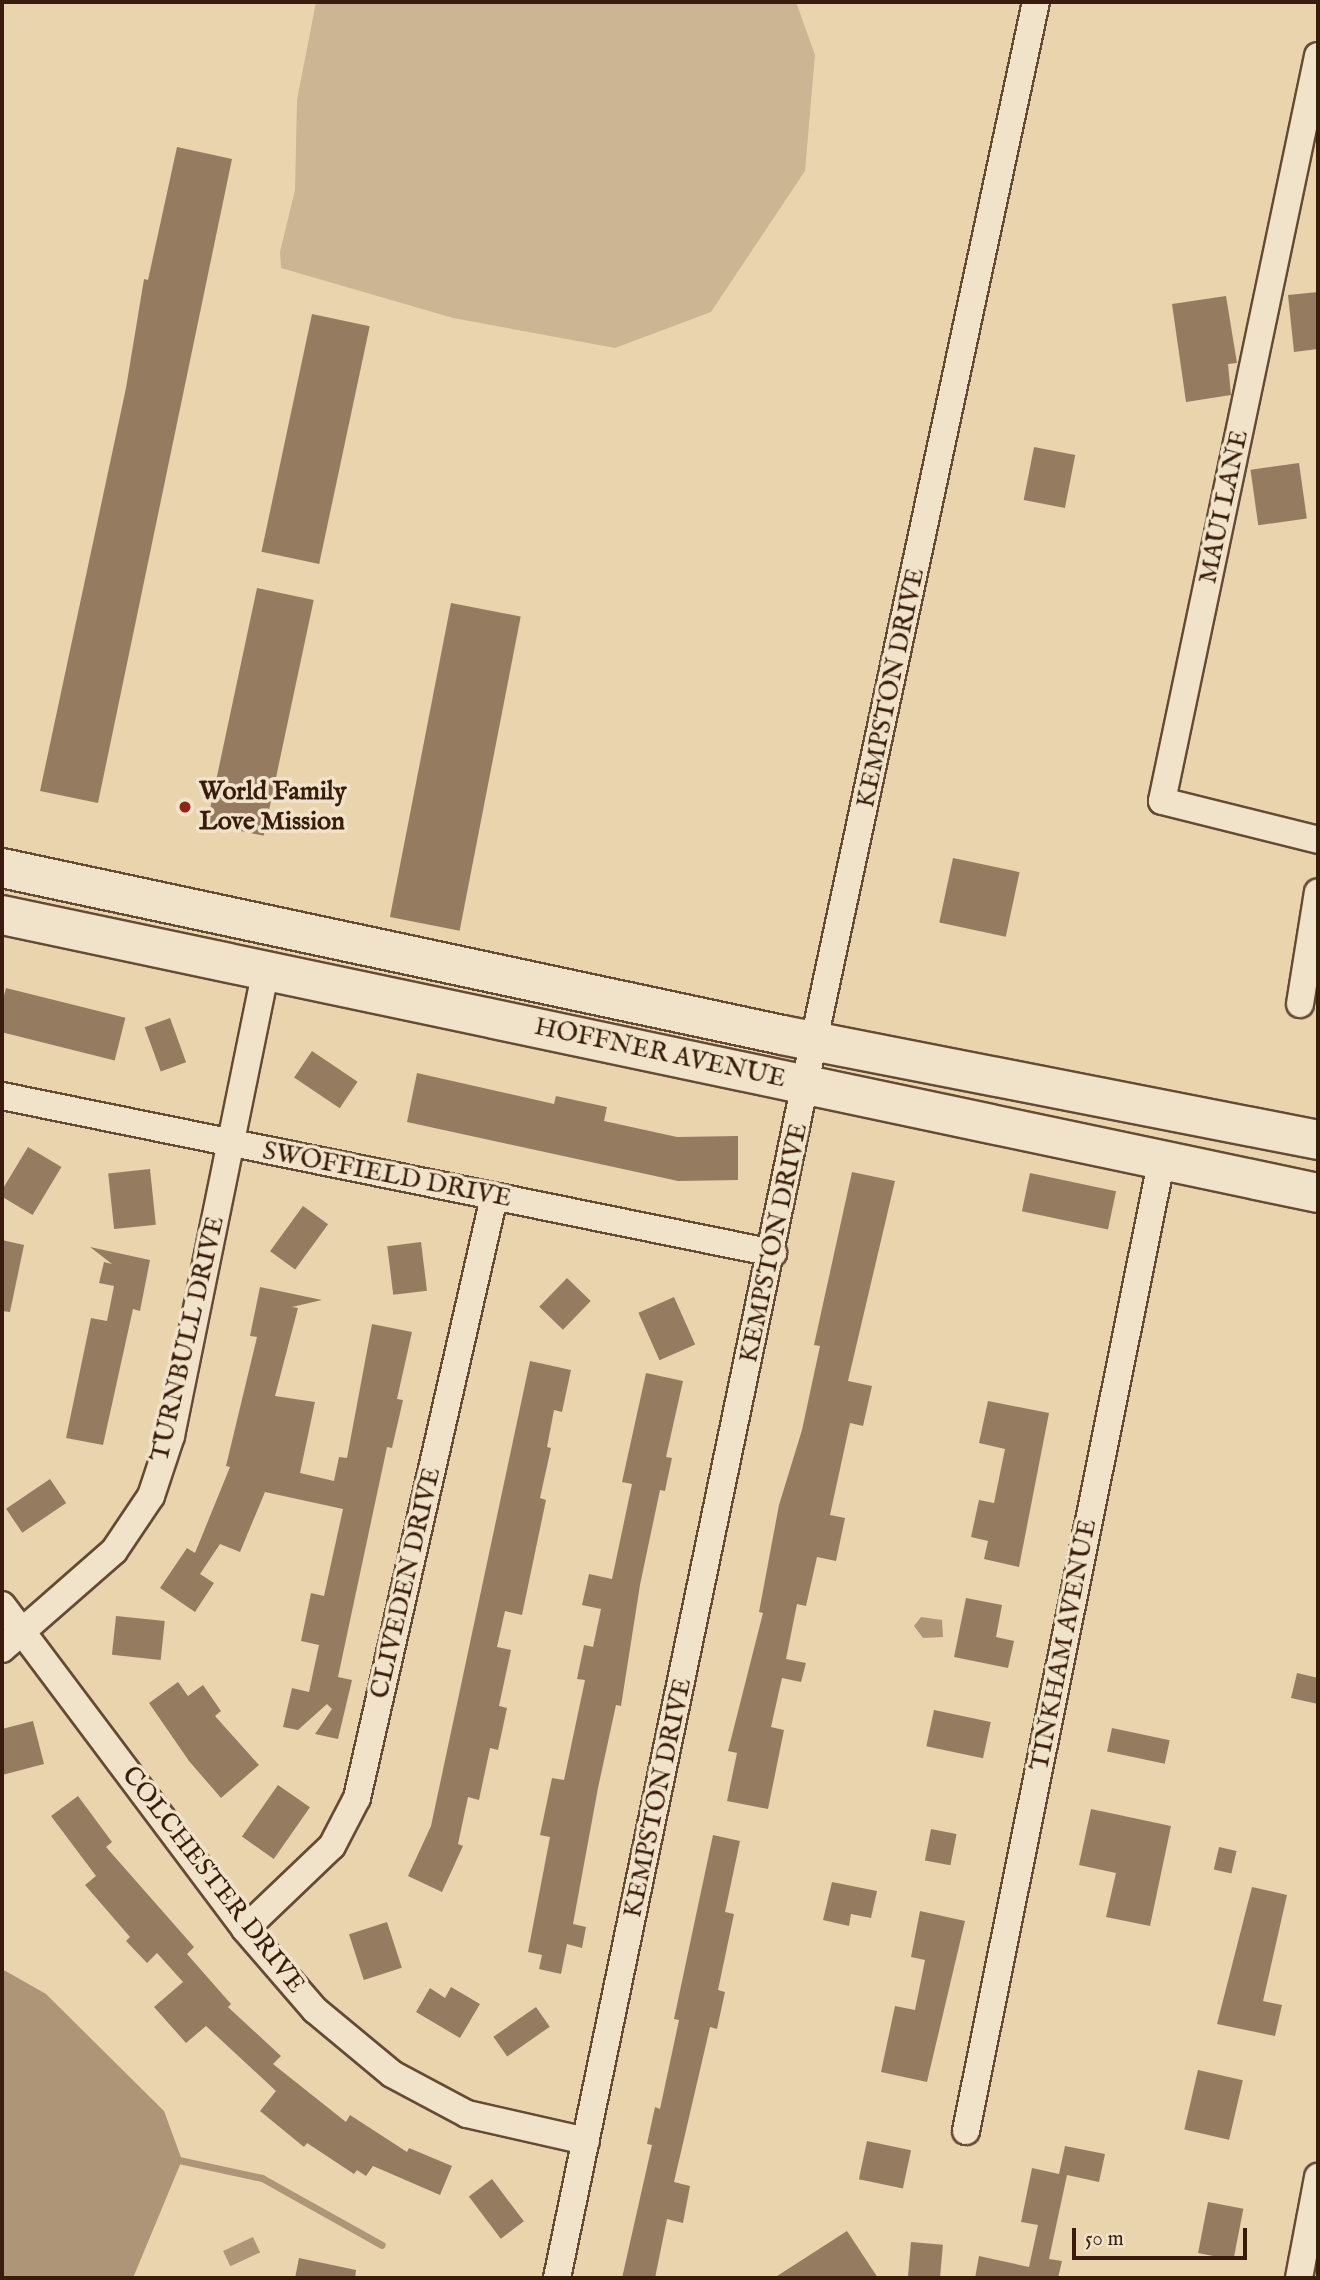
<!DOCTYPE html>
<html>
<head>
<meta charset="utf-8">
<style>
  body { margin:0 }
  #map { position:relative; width:1320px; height:2280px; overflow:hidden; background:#ead4ae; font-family:"IM FELL English",serif }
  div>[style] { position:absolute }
  .green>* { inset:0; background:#ccb592 }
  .water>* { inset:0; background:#ae9577; transform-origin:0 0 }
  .stream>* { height:7px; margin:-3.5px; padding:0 3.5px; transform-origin:3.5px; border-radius:3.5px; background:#ae9577 }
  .building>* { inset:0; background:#957c60; transform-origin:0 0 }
  .roads { filter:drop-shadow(2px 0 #654a34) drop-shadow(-2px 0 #654a34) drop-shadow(0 2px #654a34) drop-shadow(0 -2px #654a34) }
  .minor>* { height:26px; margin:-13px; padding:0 13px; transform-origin:13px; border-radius:13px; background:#f1e3ca }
  .secondary>* { height:38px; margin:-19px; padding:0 19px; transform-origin:19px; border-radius:19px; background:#f1e3ca }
  .dots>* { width:19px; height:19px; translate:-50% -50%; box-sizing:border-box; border:4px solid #f1e3ca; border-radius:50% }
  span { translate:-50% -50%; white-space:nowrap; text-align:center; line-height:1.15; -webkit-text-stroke:7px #f1e3ca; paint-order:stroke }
  .street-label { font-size:26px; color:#391c0b }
  .poi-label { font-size:26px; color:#391c0b; font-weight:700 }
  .left { translate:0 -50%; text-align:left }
  .frame { position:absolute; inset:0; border:4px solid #391c0b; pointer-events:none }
  .scale { position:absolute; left:1072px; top:2228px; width:175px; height:32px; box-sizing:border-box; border:4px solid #391c0b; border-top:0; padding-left:9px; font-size:21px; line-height:24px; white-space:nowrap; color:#391c0b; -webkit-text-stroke:5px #f1e3ca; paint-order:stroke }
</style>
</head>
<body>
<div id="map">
  <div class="green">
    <div style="clip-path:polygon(316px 2px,796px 2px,815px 55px,805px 171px,711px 312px,615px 348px,453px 318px,281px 268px,280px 252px,295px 190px,297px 100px)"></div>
  </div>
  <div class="water">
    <div style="clip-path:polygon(921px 1617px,942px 1620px,943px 1637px,923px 1638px,914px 1626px)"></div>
    <div style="clip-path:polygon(2px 1969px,46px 1994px,164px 2111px,182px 2160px,133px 2278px,2px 2278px)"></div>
    <div style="left:253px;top:2237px;width:17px;height:33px;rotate:65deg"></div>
  </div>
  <div class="stream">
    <div style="left:174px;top:2159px;width:90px;rotate:12.2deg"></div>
    <div style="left:262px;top:2178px;width:137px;rotate:29.2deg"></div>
  </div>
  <div class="building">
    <div style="clip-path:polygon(177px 147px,232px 159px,98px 803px,40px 791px,126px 388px,144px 279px,148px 280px)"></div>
    <div style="clip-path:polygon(1318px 292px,1318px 349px,1294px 352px,1288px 295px)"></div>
    <div style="clip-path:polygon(1226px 296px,1237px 363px,1228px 364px,1231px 395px,1186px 402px,1172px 304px)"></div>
    <div style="left:312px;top:314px;width:59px;height:243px;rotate:12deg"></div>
    <div style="left:1034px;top:447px;width:42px;height:54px;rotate:11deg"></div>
    <div style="left:1299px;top:463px;width:56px;height:49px;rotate:82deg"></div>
    <div style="left:257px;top:588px;width:58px;height:241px;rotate:12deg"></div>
    <div style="left:451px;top:603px;width:71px;height:320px;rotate:11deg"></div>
    <div style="left:953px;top:858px;width:68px;height:66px;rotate:12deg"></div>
    <div style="left:6px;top:988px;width:123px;height:44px;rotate:14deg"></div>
    <div style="left:170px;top:1018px;width:47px;height:27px;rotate:70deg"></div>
    <div style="left:312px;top:1051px;width:55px;height:32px;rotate:34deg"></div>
    <div style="clip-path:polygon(417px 1073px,554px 1104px,556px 1096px,607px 1107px,604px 1121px,677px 1137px,738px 1136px,738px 1180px,678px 1181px,407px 1122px)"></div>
    <div style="left:28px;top:1147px;width:39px;height:56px;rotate:31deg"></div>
    <div style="left:150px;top:1169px;width:56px;height:42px;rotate:84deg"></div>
    <div style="clip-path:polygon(852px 1172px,895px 1181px,848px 1381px,872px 1386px,863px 1426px,850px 1423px,830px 1515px,845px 1518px,836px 1561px,817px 1557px,806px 1606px,797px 1604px,786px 1659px,806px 1663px,801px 1682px,782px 1678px,771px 1727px,784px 1730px,768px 1809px,727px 1801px,737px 1753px,728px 1751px,763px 1613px,759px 1612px,779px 1505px,802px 1430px,820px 1346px,814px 1345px)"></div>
    <div style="left:1030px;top:1173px;width:88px;height:39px;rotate:12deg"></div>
    <div style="left:303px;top:1206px;width:31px;height:56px;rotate:36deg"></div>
    <div style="clip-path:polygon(2px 1240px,24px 1245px,10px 1312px,2px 1311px)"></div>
    <div style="left:421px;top:1242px;width:49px;height:34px;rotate:83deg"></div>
    <div style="clip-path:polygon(90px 1247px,150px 1260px,140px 1311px,133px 1309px,103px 1445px,66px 1438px,91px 1318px,107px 1321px,114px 1286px,99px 1283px,104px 1262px,112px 1264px)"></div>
    <div style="left:567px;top:1278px;width:33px;height:40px;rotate:44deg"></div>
    <div style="clip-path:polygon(260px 1287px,322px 1300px,292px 1307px,298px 1308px,275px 1396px,315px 1402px,300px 1473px,334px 1481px,339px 1457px,347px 1458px,372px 1324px,412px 1332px,397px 1399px,403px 1400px,392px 1448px,387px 1447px,338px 1677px,352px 1680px,338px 1739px,315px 1734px,332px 1709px,327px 1704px,298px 1730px,283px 1727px,292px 1688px,309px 1692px,319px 1645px,301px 1641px,311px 1593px,324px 1596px,343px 1509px,265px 1492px,240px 1552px,220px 1544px,200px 1574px,214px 1583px,195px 1612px,160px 1588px,187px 1548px,195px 1553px,230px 1467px,226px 1466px,257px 1337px,250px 1336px)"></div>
    <div style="left:674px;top:1297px;width:52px;height:39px;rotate:66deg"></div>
    <div style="clip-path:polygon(530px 1361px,571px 1370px,562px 1412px,554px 1410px,547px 1447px,551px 1448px,540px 1498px,546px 1500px,522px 1615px,505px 1611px,497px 1647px,511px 1650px,499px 1706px,507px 1708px,498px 1750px,490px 1748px,479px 1800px,468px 1797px,458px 1844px,463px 1846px,442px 1892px,408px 1876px,431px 1826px)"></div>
    <div style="clip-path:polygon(646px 1373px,683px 1381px,666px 1457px,672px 1458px,665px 1491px,660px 1490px,640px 1585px,621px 1706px,616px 1705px,598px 1788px,573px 1924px,586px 1927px,582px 1948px,567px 1944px,561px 1974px,539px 1969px,542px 1955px,528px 1952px,550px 1837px,540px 1835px,552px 1778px,564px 1780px,585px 1680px,577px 1679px,584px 1645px,593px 1647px,601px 1609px,582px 1605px,589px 1574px,612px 1579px,632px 1484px,622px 1482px)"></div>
    <div style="clip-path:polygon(988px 1401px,1049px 1413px,1019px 1567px,984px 1559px,988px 1541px,971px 1537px,979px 1500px,994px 1503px,1005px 1449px,979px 1443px)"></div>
    <div style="left:50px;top:1479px;width:29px;height:53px;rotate:56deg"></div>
    <div style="clip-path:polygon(966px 1598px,1002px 1605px,996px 1637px,1014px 1641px,1008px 1668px,954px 1657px)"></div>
    <div style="left:116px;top:1616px;width:49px;height:39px;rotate:6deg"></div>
    <div style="clip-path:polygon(1297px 1673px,1318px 1678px,1318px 1704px,1291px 1698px)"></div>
    <div style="clip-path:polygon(178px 1682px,188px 1696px,203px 1685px,221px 1711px,215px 1716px,259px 1765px,221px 1798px,189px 1761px,149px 1703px)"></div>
    <div style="left:934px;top:1710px;width:58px;height:37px;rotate:12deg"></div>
    <div style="clip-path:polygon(33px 1721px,44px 1764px,2px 1775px,2px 1729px)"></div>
    <div style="left:1112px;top:1728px;width:59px;height:24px;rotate:12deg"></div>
    <div style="left:278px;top:1785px;width:39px;height:63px;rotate:35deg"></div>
    <div style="clip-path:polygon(78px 1796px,112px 1842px,106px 1847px,194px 1947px,187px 1954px,231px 2004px,228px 2007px,281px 2056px,273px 2064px,346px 2122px,350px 2115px,407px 2152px,409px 2148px,452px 2166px,440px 2195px,373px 2166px,366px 2176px,357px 2170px,354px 2174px,307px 2143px,304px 2147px,260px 2111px,276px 2091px,206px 2026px,186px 2043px,154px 2007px,183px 1982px,157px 1953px,147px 1963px,126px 1941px,130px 1937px,85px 1885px,96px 1876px,51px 1816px)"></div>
    <div style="clip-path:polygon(1091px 1809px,1171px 1826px,1150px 1926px,1106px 1917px,1116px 1873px,1079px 1865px)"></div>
    <div style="left:931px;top:1829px;width:26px;height:32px;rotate:11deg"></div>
    <div style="clip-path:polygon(713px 1835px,740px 1841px,725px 1912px,734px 1914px,718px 1990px,725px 1992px,717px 2029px,710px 2027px,674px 2182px,690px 2186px,683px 2223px,667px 2219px,655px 2278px,622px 2278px,652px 2145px,647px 2144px,655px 2107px,660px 2109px,679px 2020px,674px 2019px)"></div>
    <div style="left:1219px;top:1847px;width:18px;height:23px;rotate:13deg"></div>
    <div style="clip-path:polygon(832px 1882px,877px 1891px,871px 1918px,851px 1914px,849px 1926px,823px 1920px)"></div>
    <div style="clip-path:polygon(1252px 1887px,1287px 1895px,1263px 2001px,1282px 2005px,1275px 2036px,1217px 2024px)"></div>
    <div style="clip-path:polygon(920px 1911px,965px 1921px,927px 2082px,881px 2072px,895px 2006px,915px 2010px,925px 1960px,911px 1957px)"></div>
    <div style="left:387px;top:1922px;width:48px;height:40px;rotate:72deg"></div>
    <div style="clip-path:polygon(451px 1987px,480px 2004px,460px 2038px,416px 2012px,430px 1988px,445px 1998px)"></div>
    <div style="left:536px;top:2007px;width:24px;height:52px;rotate:55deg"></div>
    <div style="left:1198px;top:2070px;width:46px;height:61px;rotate:13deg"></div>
    <div style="left:867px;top:2141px;width:45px;height:39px;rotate:12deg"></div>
    <div style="clip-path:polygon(1065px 2146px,1105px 2154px,1099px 2182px,1067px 2175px,1049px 2259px,1062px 2261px,1058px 2278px,975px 2278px,979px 2256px,1029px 2267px,1038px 2225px,1021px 2222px,1032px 2168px,1059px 2174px)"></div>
    <div style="left:492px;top:2179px;width:53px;height:29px;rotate:53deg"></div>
    <div style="left:1208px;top:2202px;width:36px;height:52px;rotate:11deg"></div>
    <div style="clip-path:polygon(847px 2231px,878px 2278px,774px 2278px)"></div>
    <div style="left:911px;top:2242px;width:32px;height:36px;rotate:5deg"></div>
    <div style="clip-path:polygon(299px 2258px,356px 2270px,355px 2278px,295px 2278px)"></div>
  </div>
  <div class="roads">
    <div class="minor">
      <div style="left:1318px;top:56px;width:761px;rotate:101.83deg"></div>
      <div style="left:1162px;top:801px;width:161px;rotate:14deg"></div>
      <div style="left:1300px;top:1004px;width:113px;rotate:-80.9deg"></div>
      <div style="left:2px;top:1096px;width:787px;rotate:11.51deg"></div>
      <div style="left:2px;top:1605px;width:405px;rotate:53.1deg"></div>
      <div style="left:245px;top:1929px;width:107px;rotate:49.2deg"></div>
      <div style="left:315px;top:2010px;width:100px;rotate:39.7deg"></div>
      <div style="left:392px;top:2074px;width:85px;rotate:28.1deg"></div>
      <div style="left:467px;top:2114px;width:122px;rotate:12.8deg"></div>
      <div style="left:2px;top:1649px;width:149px;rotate:-41.2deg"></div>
      <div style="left:114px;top:1551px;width:66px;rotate:-56.1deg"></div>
      <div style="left:151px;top:1496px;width:63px;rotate:-71.6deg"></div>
      <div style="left:171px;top:1436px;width:475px;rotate:-78.5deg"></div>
      <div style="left:245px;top:1929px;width:120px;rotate:-43.7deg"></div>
      <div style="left:332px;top:1846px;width:54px;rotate:-62.5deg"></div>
      <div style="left:357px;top:1798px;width:616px;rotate:-77.16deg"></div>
      <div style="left:966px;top:2131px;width:993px;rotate:-78.61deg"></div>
      <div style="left:557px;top:2278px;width:1264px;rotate:-78.27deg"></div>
      <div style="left:814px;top:1040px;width:1061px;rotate:-77.93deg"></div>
      <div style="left:1299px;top:2278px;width:103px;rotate:-79.3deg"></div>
    </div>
    <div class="secondary">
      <div style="left:2px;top:868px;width:798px;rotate:12.08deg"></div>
      <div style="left:782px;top:1035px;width:546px;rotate:11.08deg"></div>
      <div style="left:2px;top:915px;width:1345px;rotate:11.93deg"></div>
    </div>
  </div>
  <div class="dots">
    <div style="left:185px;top:807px;background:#8f2418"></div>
  </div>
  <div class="street-label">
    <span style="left:1224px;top:507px;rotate:-78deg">MAUI LANE</span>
    <span style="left:891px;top:688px;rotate:-78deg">KEMPSTON DRIVE</span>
    <span style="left:660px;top:1053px;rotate:12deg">HOFFNER AVENUE</span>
    <span style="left:387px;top:1175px;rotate:11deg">SWOFFIELD DRIVE</span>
    <span style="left:774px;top:1243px;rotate:-78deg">KEMPSTON DRIVE</span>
    <span style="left:188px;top:1339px;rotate:-77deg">TURNBULL DRIVE</span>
    <span style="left:406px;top:1583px;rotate:-77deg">CLIVEDEN DRIVE</span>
    <span style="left:1064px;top:1645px;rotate:-79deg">TINKHAM AVENUE</span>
    <span style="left:658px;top:1798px;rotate:-78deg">KEMPSTON DRIVE</span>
    <span style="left:213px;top:1880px;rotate:52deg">COLCHESTER DRIVE</span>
  </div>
  <div class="poi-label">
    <span class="left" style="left:199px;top:807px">World Family<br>Love Mission</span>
  </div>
  <div class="frame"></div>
  <div class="scale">50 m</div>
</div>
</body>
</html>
